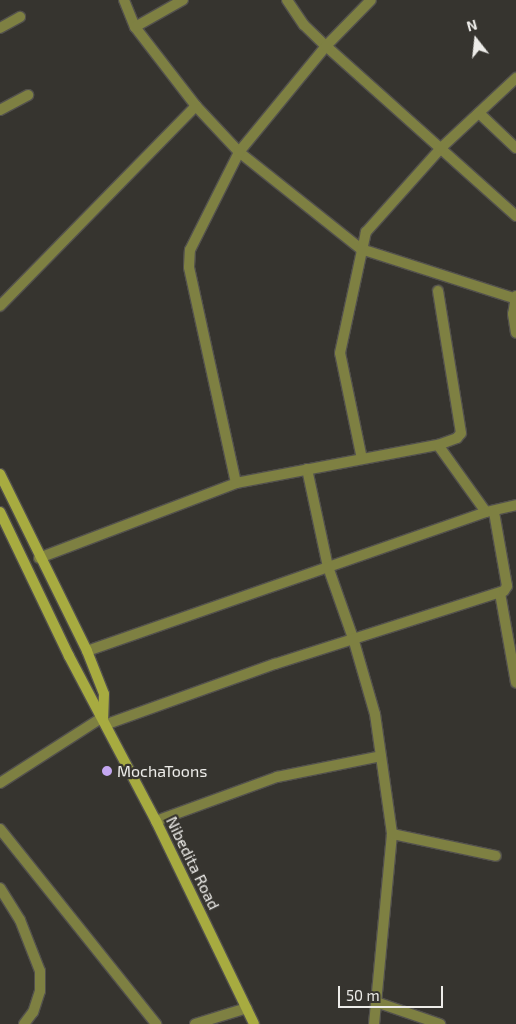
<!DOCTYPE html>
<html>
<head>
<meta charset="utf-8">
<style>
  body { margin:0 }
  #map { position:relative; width:516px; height:1024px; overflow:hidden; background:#36342f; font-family:"Exo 2",sans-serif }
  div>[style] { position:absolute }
  .roads { filter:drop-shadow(1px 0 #53514d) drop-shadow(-1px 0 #53514d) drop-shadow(0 1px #53514d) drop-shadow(0 -1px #53514d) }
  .street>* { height:10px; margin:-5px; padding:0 5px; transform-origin:5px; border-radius:5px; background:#7e8042 }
  .secondary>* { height:10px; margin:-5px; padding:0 5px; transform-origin:5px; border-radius:5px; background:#a7ab40 }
  .dots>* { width:14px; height:14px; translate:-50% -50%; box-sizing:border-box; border:2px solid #36342f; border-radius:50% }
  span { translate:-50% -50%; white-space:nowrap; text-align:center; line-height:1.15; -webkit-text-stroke:4.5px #36342f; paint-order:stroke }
  .poi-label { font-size:16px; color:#edece9 }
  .left { translate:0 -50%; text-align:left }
  .street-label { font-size:16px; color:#edece9 }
  .north { position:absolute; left:451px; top:15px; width:50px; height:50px; -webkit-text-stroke:4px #36342f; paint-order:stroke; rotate:344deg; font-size:14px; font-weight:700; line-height:20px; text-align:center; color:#edece9 }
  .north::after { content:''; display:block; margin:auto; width:18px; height:22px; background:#edece9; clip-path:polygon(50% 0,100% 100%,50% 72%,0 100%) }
  .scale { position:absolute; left:338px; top:986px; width:105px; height:22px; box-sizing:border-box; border:2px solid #edece9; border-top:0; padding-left:6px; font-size:15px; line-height:18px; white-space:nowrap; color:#edece9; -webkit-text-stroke:4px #36342f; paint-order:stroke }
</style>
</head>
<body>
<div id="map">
  <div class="roads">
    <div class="street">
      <div style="left:124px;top:0;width:29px;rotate:68deg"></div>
      <div style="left:135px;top:27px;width:100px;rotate:52.3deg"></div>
      <div style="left:196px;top:106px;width:63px;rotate:46.9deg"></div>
      <div style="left:239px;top:152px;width:156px;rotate:38.5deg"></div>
      <div style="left:361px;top:249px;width:161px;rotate:17.8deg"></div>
      <div style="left:287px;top:0;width:30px;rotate:56deg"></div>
      <div style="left:304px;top:25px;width:30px;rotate:44deg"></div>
      <div style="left:326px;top:46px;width:255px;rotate:41.8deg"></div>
      <div style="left:135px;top:27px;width:55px;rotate:-29.4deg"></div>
      <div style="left:0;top:28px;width:23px;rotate:-29deg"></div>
      <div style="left:0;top:110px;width:32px;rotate:-28deg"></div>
      <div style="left:479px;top:113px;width:51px;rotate:43.4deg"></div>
      <div style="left:516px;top:296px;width:18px;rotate:99deg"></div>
      <div style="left:513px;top:314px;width:19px;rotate:81deg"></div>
      <div style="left:0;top:306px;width:280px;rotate:-45.6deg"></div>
      <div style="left:438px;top:445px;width:82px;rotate:54.4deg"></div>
      <div style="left:486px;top:512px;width:31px;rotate:-13deg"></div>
      <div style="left:362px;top:459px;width:108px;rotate:-101.7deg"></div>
      <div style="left:340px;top:353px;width:124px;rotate:-77.9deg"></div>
      <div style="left:366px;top:232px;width:113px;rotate:-48.2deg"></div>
      <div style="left:441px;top:148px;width:103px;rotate:-43deg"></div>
      <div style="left:307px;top:469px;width:100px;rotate:77.9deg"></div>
      <div style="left:328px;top:567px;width:75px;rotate:70.6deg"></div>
      <div style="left:353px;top:638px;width:79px;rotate:73.9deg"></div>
      <div style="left:375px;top:714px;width:121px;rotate:81.9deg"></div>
      <div style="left:392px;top:834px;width:191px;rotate:95.4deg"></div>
      <div style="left:236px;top:483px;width:221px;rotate:-102.3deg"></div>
      <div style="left:189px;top:267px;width:17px;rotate:-87deg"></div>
      <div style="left:190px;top:250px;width:110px;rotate:-63.4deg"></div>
      <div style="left:239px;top:152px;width:137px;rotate:-50.6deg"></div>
      <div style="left:326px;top:46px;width:64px;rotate:-45.6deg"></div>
      <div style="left:39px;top:558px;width:211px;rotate:-20.8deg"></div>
      <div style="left:236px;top:483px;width:206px;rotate:-10.7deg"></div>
      <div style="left:438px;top:445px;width:20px;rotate:-20deg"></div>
      <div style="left:457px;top:438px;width:6px;rotate:-51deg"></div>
      <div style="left:461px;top:433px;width:144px;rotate:-99.2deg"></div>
      <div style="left:500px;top:593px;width:91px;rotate:79.9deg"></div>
      <div style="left:87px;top:651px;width:423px;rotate:-19.2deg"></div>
      <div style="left:107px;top:724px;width:178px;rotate:-19.7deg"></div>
      <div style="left:275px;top:664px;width:240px;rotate:-17.7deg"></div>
      <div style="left:504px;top:591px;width:6px;rotate:-59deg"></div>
      <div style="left:507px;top:586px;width:75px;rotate:-100deg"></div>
      <div style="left:0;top:783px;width:122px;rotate:-32.7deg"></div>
      <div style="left:156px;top:821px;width:129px;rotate:-20deg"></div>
      <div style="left:277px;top:777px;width:106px;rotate:-11.4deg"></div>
      <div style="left:0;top:829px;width:250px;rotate:51.3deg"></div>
      <div style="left:392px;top:834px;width:106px;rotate:11.9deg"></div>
      <div style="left:0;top:888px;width:38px;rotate:58deg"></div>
      <div style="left:20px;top:920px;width:55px;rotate:68.6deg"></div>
      <div style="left:40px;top:971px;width:20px;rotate:90deg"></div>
      <div style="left:40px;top:991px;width:22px;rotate:108deg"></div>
      <div style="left:33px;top:1012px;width:15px;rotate:127deg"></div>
      <div style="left:376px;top:1002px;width:68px;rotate:19deg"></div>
      <div style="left:195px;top:1024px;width:54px;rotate:-17.1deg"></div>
    </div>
    <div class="secondary">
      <div style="left:0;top:474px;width:197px;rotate:63.8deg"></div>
      <div style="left:87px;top:651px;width:46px;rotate:68.4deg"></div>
      <div style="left:104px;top:694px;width:23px;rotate:92deg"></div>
      <div style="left:0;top:512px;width:160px;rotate:64.4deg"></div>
      <div style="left:69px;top:656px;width:187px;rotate:62.2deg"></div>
      <div style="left:156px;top:821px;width:225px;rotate:64.2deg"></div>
    </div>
  </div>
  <div class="dots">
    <div style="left:107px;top:771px;background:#c4a7f1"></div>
  </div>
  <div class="poi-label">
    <span class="left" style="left:117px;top:771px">MochaToons</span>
  </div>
  <div class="street-label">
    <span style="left:193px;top:863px;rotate:64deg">Nibedita Road</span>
  </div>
  <div class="north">N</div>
  <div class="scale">50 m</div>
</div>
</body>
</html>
